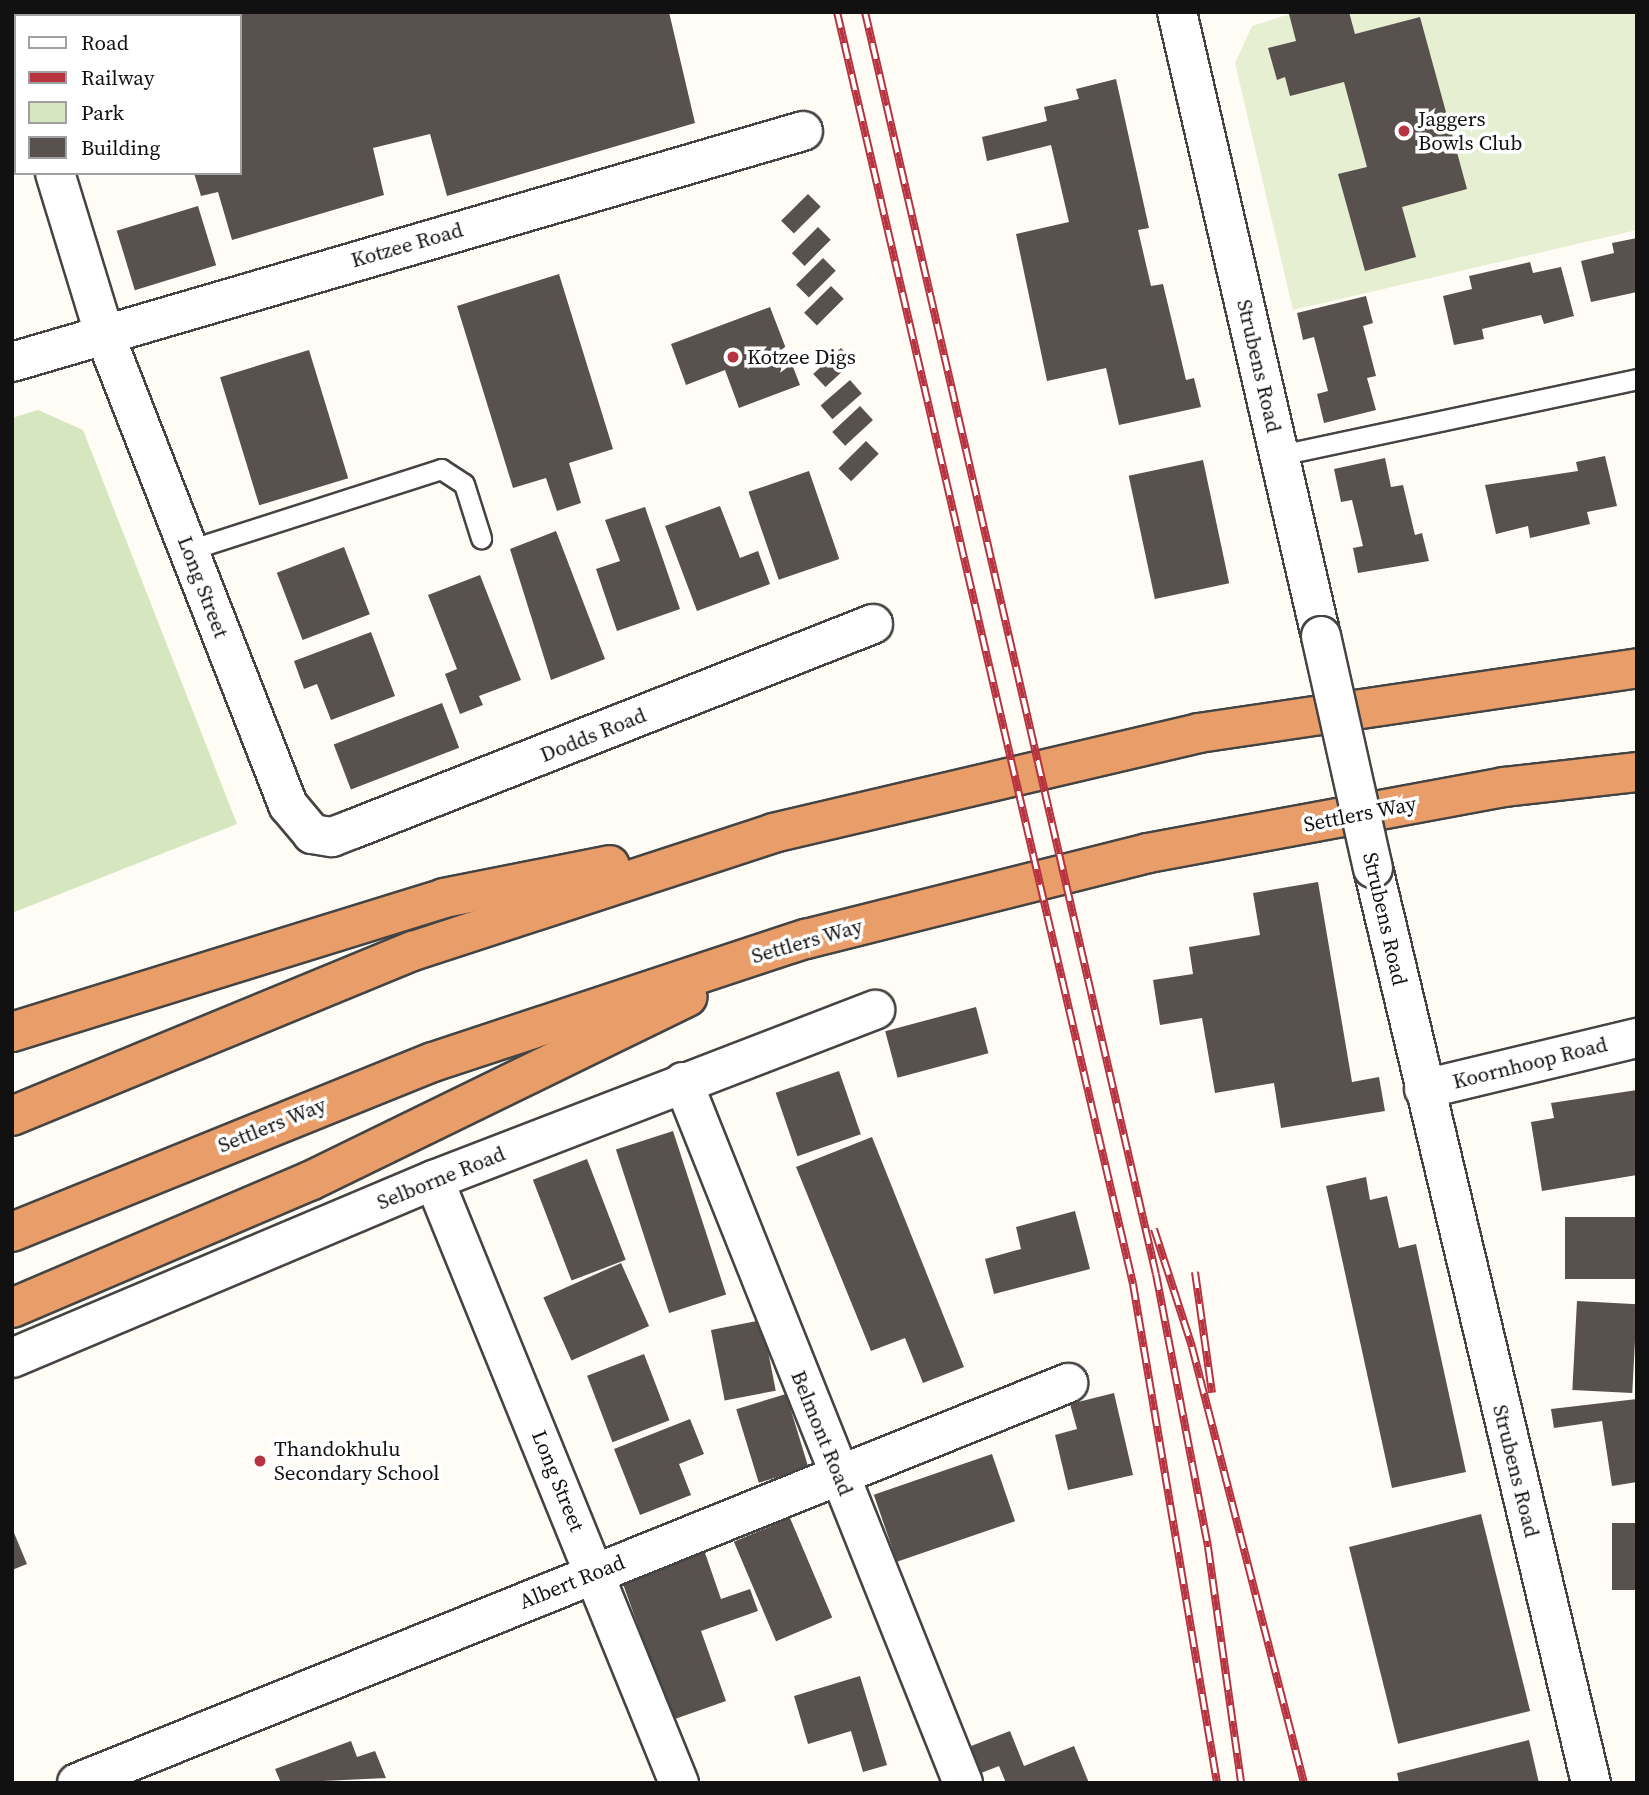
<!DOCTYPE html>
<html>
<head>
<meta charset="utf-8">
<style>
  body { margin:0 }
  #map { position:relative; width:1649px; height:1795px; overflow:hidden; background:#fefcf5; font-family:"Source Serif 4",serif }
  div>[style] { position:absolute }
  .green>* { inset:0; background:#d6e7c0 }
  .pitch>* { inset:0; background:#e6efd1 }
  .building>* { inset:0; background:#59514e; transform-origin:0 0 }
  .roads { filter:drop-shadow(2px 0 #444) drop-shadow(-2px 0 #444) drop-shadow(0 2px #444) drop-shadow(0 -2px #444) }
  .service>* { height:19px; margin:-9.5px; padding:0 9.5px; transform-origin:9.5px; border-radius:9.5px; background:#fff }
  .minor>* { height:38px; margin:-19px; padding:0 19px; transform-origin:19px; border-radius:19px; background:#fff }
  .motorway>* { height:38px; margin:-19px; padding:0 19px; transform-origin:19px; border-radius:19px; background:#e99e69 }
  .rail>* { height:8px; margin-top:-4px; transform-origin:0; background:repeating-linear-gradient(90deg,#fff 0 16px,#b7333f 0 32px); box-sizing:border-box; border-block:2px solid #b7333f }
  .bridges { filter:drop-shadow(2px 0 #444) drop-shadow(-2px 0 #444) drop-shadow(0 2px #444) drop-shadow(0 -2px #444) }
  .minor-bridge>* { height:38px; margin:-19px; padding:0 19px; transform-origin:19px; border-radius:19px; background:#fff }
  .dots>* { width:19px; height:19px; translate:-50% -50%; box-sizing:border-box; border:4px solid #fff; border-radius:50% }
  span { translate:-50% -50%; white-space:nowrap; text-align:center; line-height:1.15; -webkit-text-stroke:7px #fff; paint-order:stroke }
  .poi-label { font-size:21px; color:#111 }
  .left { translate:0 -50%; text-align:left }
  .street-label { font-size:21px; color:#111 }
  .frame { position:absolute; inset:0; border:14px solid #111; pointer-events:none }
  .legend { position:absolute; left:14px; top:14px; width:228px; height:161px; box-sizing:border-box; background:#fff; border:2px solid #a0a0a0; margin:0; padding:9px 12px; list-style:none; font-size:21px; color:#111 }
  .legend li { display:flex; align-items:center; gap:14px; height:35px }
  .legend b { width:35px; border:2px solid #a0a0a0 }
</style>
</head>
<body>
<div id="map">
  <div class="green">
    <div style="clip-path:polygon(38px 410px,83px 430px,237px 824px,12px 913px,12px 418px)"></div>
  </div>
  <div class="pitch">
    <div style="clip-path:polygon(1296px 12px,1637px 12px,1637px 230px,1293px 310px,1235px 63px,1252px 26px)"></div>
  </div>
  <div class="building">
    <div style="clip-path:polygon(47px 12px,669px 12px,695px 123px,447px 196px,430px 134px,373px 148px,384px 195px,232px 240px,218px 192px,201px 196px,194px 173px,240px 173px,240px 16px)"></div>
    <div style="clip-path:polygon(1296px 12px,1349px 12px,1355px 34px,1420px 17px,1467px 189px,1402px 207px,1416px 257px,1365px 271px,1338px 174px,1367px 167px,1344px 82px,1290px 96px,1285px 77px,1277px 80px,1268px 48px,1296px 41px,1289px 14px)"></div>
    <div style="clip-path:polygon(1116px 79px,1149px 228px,1138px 230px,1151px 286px,1163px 284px,1186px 380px,1194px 378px,1201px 407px,1119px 425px,1106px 368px,1047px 381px,1016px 234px,1069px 222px,1051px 145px,987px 161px,982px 137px,1047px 121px,1044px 107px,1079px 99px,1076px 89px)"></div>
    <div style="left:808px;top:194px;width:18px;height:38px;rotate:45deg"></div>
    <div style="left:198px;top:206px;width:62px;height:85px;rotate:73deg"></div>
    <div style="left:818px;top:227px;width:18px;height:37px;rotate:45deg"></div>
    <div style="clip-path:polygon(1637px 238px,1637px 292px,1591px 302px,1581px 261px,1614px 253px,1612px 243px)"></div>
    <div style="left:823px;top:258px;width:18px;height:38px;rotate:45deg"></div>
    <div style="clip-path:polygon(1530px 262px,1533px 273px,1561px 267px,1574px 316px,1544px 324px,1541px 315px,1482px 329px,1484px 339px,1454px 345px,1443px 296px,1472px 289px,1469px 276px)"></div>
    <div style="clip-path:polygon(559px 274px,613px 449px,569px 463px,581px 503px,557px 511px,546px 478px,513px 488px,457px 306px)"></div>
    <div style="left:831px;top:286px;width:18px;height:38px;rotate:45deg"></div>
    <div style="clip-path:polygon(1366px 296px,1373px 323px,1363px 326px,1376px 376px,1367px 378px,1376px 410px,1324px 423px,1317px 394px,1328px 391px,1314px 337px,1303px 340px,1297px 313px)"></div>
    <div style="clip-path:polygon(770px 307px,800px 385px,739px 408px,725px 370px,686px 385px,671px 344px)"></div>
    <div style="left:841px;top:348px;width:18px;height:38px;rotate:47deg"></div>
    <div style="left:309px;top:350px;width:134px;height:93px;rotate:73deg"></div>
    <div style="left:850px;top:380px;width:18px;height:39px;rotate:49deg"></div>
    <div style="left:860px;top:406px;width:19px;height:38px;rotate:47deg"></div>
    <div style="left:866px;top:441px;width:18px;height:39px;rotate:45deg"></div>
    <div style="clip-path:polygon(1605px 456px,1617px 506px,1587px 512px,1590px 524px,1530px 538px,1528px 526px,1496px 534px,1485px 485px,1578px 471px,1576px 462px)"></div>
    <div style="clip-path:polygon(1385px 458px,1391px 487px,1403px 485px,1415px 535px,1422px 533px,1429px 561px,1358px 573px,1353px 548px,1363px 546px,1352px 500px,1341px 502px,1334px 469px)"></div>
    <div style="left:1203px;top:460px;width:126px;height:76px;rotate:78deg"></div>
    <div style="left:809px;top:471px;width:93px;height:64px;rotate:71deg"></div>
    <div style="clip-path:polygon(720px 506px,740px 558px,758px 551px,770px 584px,697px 611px,665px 526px)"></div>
    <div style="clip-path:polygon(645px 507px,680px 609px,617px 631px,596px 569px,620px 561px,605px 520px)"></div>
    <div style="clip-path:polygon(556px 531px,605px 659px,551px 680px,510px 549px)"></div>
    <div style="left:344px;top:547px;width:72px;height:72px;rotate:69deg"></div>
    <div style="clip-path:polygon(480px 575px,521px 680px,479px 696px,483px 705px,460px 714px,445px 674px,457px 669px,428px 595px)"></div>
    <div style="clip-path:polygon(371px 632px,395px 696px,331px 720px,317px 684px,304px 689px,294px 661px)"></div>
    <div style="left:442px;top:703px;width:48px;height:116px;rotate:69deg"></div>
    <div style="clip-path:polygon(1318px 882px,1352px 1082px,1379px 1077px,1385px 1111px,1281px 1128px,1274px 1083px,1215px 1093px,1202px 1018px,1160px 1025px,1153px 980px,1193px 974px,1189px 947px,1260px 935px,1253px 893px)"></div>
    <div style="left:976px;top:1007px;width:48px;height:94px;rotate:75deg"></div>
    <div style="left:839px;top:1071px;width:67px;height:67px;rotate:71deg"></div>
    <div style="clip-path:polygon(1637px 1090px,1637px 1175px,1542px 1191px,1531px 1122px,1554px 1118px,1551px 1103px)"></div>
    <div style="left:673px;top:1131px;width:172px;height:60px;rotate:72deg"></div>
    <div style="clip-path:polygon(872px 1137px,964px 1367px,923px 1383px,905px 1338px,871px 1351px,796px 1167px)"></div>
    <div style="left:587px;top:1159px;width:108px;height:58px;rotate:69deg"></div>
    <div style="clip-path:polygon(1366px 1177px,1370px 1200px,1387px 1196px,1399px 1248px,1416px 1244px,1466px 1472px,1392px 1488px,1326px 1186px)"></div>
    <div style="clip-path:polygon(1075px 1211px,1090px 1269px,994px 1294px,985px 1259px,1021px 1249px,1016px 1227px)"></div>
    <div style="left:1637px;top:1217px;width:62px;height:72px;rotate:90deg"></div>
    <div style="left:621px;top:1263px;width:69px;height:85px;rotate:66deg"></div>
    <div style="left:1577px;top:1301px;width:60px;height:89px;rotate:3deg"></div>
    <div style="left:762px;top:1320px;width:72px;height:52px;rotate:79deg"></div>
    <div style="left:644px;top:1354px;width:71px;height:61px;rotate:69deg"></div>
    <div style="clip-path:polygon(1114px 1393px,1133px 1475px,1068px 1490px,1055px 1435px,1077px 1429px,1070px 1404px)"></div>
    <div style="left:786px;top:1394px;width:77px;height:52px;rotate:73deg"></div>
    <div style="clip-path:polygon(1637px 1399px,1637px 1482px,1612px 1486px,1602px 1421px,1554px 1428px,1551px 1409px)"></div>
    <div style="clip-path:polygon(690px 1419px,704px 1454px,679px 1464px,691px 1495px,640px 1515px,614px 1449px)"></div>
    <div style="left:992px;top:1454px;width:71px;height:125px;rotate:71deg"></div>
    <div style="left:1481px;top:1514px;width:203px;height:136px;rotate:76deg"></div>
    <div style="left:790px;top:1518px;width:108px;height:61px;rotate:67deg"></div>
    <div style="left:1637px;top:1523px;width:67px;height:25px;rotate:90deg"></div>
    <div style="clip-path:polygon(12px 1528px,27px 1564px,12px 1570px)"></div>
    <div style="clip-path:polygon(704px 1550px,721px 1599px,750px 1589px,758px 1611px,701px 1631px,726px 1701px,672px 1720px,623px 1584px)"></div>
    <div style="clip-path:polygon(860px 1676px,887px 1765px,863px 1772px,851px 1731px,808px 1744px,794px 1696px)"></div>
    <div style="clip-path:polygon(1010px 1731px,1024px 1766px,1074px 1746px,1089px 1783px,1006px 1783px,999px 1766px,981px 1773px,971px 1746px)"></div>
    <div style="clip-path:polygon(1529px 1740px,1539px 1783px,1399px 1783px,1397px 1773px)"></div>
    <div style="clip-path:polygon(351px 1741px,357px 1757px,375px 1751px,386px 1778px,281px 1783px,275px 1769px)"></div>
  </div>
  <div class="roads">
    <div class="service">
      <div style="left:1280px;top:455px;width:365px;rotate:-12deg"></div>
      <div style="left:189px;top:550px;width:265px;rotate:-17.8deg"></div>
      <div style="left:441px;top:469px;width:27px;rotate:33deg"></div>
      <div style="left:464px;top:484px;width:57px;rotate:72.5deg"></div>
    </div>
    <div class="minor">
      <div style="left:1177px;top:12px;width:640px;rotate:77.01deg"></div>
      <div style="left:12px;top:35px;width:13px;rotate:72deg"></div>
      <div style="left:55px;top:173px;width:167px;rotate:73deg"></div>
      <div style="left:104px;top:333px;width:507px;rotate:68.7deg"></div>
      <div style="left:288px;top:805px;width:38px;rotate:50deg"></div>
      <div style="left:312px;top:834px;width:20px;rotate:9deg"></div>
      <div style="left:332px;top:837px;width:22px;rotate:-21deg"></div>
      <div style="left:353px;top:829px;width:559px;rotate:-21.52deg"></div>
      <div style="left:12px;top:362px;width:824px;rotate:-16.28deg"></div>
      <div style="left:1373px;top:868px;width:941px;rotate:76.6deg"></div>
      <div style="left:683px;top:1082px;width:755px;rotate:68.23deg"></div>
      <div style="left:1424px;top:1089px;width:219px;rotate:-13.5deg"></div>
      <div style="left:434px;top:1180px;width:651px;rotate:67.89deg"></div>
      <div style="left:12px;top:1358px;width:458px;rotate:-22.9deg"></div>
      <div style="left:434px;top:1180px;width:473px;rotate:-21.1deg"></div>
      <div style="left:77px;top:1783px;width:1069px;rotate:-21.98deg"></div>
    </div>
    <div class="motorway">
      <div style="left:12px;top:1032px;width:452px;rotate:-17.2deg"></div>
      <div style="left:444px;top:898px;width:169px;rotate:-11.2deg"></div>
      <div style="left:12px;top:1116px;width:434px;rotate:-22.4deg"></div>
      <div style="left:413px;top:951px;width:379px;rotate:-18.1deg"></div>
      <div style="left:773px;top:833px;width:438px;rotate:-13.2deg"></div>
      <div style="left:1199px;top:733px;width:443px;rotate:-8.4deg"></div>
      <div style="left:12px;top:1232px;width:454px;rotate:-22deg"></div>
      <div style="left:433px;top:1062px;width:393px;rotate:-18.3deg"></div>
      <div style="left:806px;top:939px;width:353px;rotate:-14.1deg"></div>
      <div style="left:1148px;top:853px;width:362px;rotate:-10.5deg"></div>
      <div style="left:1504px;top:787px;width:134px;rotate:-6.4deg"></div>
      <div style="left:12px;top:1308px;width:324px;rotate:-23.1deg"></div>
      <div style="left:310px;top:1181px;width:420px;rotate:-26deg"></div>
    </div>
  </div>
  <div class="rail">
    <div style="left:837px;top:12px;width:1306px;rotate:76.9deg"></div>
    <div style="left:1133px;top:1284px;width:506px;rotate:80.44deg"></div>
    <div style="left:865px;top:12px;width:1295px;rotate:77.02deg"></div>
    <div style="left:1156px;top:1274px;width:278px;rotate:79.2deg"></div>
    <div style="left:1208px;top:1547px;width:238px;rotate:82deg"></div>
    <div style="left:1154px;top:1229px;width:124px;rotate:72.1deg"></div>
    <div style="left:1192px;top:1347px;width:450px;rotate:75.6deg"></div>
    <div style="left:1195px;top:1272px;width:122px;rotate:82deg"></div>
  </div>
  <div class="bridges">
    <div class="minor-bridge">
      <div style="left:1321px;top:636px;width:238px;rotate:77.4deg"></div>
    </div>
  </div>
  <div class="dots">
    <div style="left:1404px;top:131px;background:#b7333f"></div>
    <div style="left:733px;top:357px;background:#b7333f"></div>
    <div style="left:260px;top:1461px;background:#b7333f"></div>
  </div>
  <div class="poi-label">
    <span class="left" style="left:1418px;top:131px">Jaggers<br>Bowls Club</span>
    <span class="left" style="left:747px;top:357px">Kotzee Digs</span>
    <span class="left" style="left:274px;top:1461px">Thandokhulu<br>Secondary School</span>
  </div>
  <div class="street-label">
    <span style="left:407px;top:245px;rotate:-16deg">Kotzee Road</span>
    <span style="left:1259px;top:366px;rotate:77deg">Strubens Road</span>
    <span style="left:203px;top:587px;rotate:69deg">Long Street</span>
    <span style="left:593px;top:735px;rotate:-22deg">Dodds Road</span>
    <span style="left:1360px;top:814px;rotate:-11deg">Settlers Way</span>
    <span style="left:1385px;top:919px;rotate:77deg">Strubens Road</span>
    <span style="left:807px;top:941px;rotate:-16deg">Settlers Way</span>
    <span style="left:1530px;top:1063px;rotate:-14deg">Koornhoop Road</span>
    <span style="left:272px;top:1125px;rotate:-22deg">Settlers Way</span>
    <span style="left:441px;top:1178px;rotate:-22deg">Selborne Road</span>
    <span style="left:822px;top:1433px;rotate:68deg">Belmont Road</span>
    <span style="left:1516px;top:1471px;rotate:76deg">Strubens Road</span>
    <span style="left:558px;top:1481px;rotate:68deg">Long Street</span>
    <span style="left:572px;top:1582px;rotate:-22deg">Albert Road</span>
  </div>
  <div class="frame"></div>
  <ul class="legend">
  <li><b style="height:9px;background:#fff"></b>Road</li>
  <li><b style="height:9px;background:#b7333f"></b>Railway</li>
  <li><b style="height:19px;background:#d6e7c0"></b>Park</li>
  <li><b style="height:19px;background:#59514e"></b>Building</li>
  </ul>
</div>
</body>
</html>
